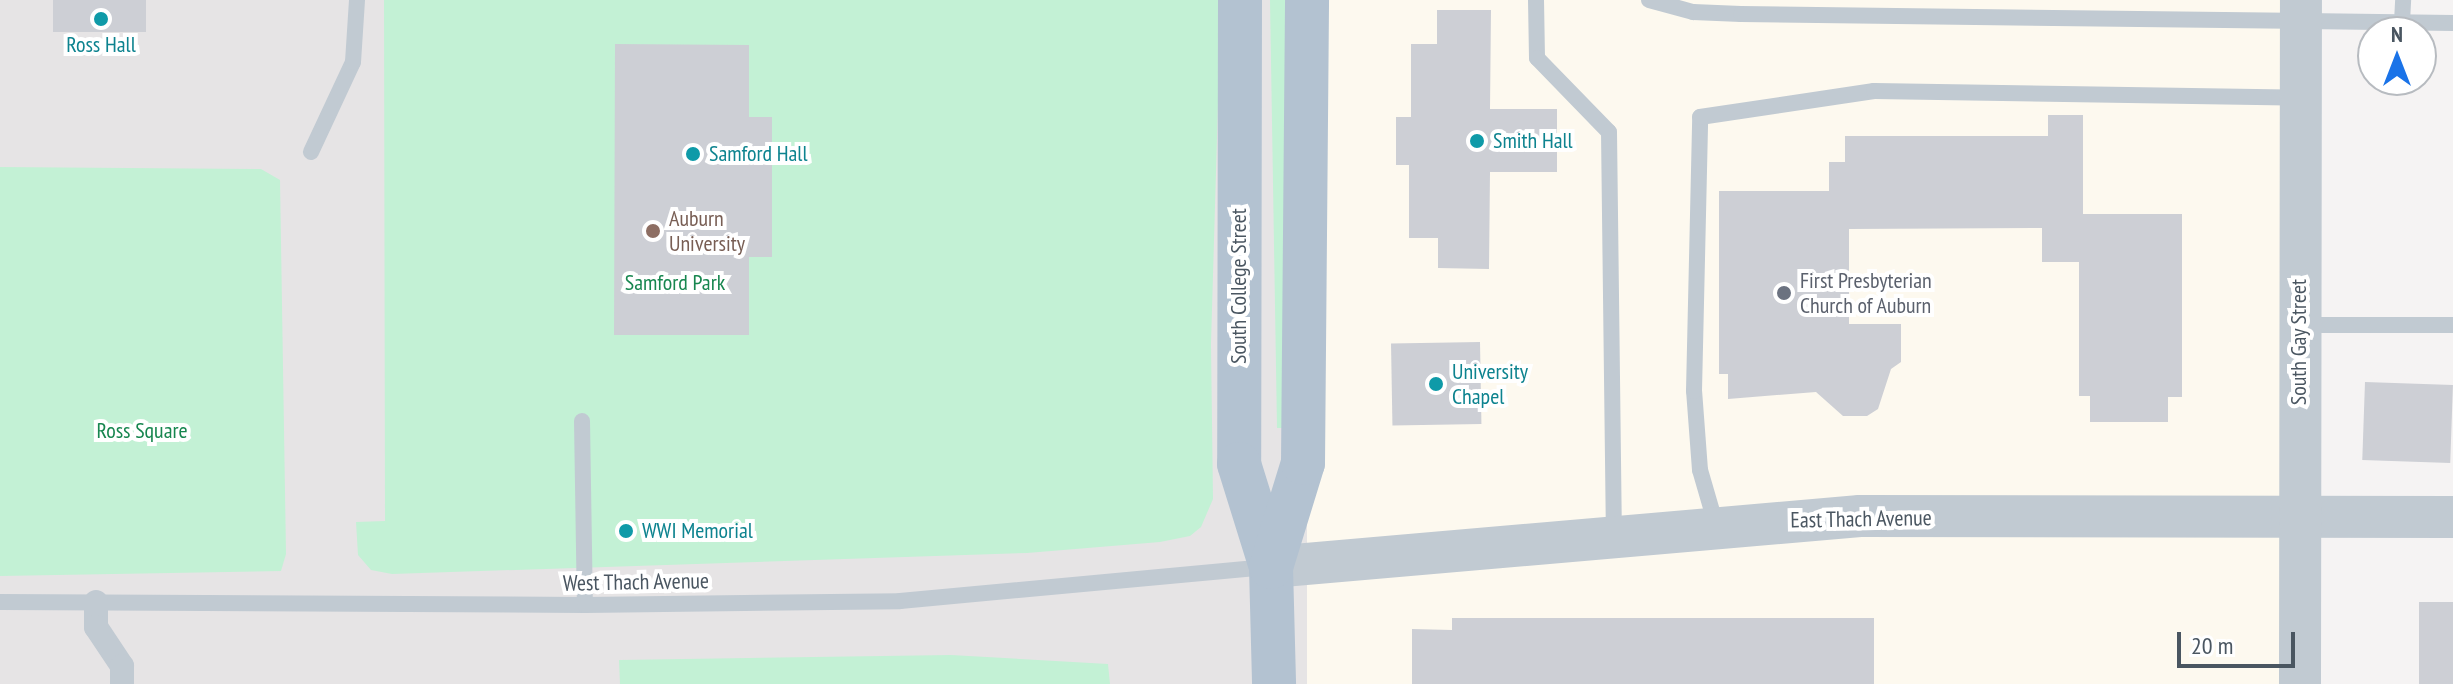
<!DOCTYPE html>
<html>
<head>
<meta charset="utf-8">
<style>
  body { margin:0 }
  #map { position:relative; width:2453px; height:684px; overflow:hidden; background:#f5f3f3; font-family:"PT Sans Narrow",sans-serif }
  div>[style] { position:absolute }
  .commercial>* { inset:0; background:#fdf9ef; transform-origin:0 0 }
  .education>* { inset:0; background:#e6e4e5; transform-origin:0 0 }
  .green>* { inset:0; background:#c3f1d5 }
  .building>* { inset:0; background:#cdcfd5; transform-origin:0 0 }
  .service>* { height:16px; margin:-8px; padding:0 8px; transform-origin:8px; border-radius:8px; background:#c1cad2 }
  .pedestrian>* { height:24px; margin:-12px; padding:0 12px; transform-origin:12px; border-radius:12px; background:#c1cad2 }
  .tertiary>* { height:42px; margin:-21px; padding:0 21px; transform-origin:21px; border-radius:21px; background:#c1cad2 }
  .primary>* { height:44px; margin:-22px; padding:0 22px; transform-origin:22px; border-radius:22px; background:#b3c2d1 }
  .dots>* { width:22px; height:22px; translate:-50% -50%; box-sizing:border-box; border:4px solid #fff; border-radius:50% }
  span { translate:-50% -50%; white-space:nowrap; text-align:center; line-height:1.15; -webkit-text-stroke:8px #fff; paint-order:stroke }
  .culture-label { font-size:22px; color:#0d838f }
  .left { translate:0 -50%; text-align:left }
  .education-label { font-size:22px; color:#785e54 }
  .worship-label { font-size:22px; color:#5b616d }
  .park-label { font-size:22px; color:#17864f }
  .street-label { font-size:22px; color:#4a5661 }
  .north { position:absolute; left:2357px; top:16px; width:80px; height:80px; box-sizing:border-box; background:#fff; border:2px solid #b7bbc0; border-radius:50%; rotate:0deg; font-size:22px; font-weight:700; line-height:32px; text-align:center; color:#4a5661 }
  .north::after { content:''; display:block; margin:auto; width:28px; height:36px; background:#1a73e8; clip-path:polygon(50% 0,100% 100%,50% 72%,0 100%) }
  .scale { position:absolute; left:2177px; top:632px; width:118px; height:36px; box-sizing:border-box; border:4px solid #4a5661; border-top:0; padding-left:10px; font-size:24px; line-height:28px; white-space:nowrap; color:#4a5661; -webkit-text-stroke:6px #fff; paint-order:stroke }
</style>
</head>
<body>
<div id="map">
  <div class="commercial">
    <div style="left:1307px;top:0;width:994px;height:685px"></div>
  </div>
  <div class="education">
    <div style="left:0;top:0;width:1307px;height:684px"></div>
  </div>
  <div class="green">
    <div style="clip-path:polygon(384px 0,1221px 0,1211px 344px,1213px 499px,1201px 527px,1190px 536px,1160px 542px,1027px 553px,392px 574px,371px 570px,358px 555px,356px 522px,385px 521px)"></div>
    <div style="clip-path:polygon(1270px 0,1285px 0,1285px 428px,1277px 428px)"></div>
    <div style="clip-path:polygon(0 167px,261px 169px,280px 180px,286px 554px,281px 571px,0 576px)"></div>
    <div style="clip-path:polygon(951px 655px,1108px 664px,1110px 684px,620px 684px,619px 660px)"></div>
  </div>
  <div class="building">
    <div style="left:53px;top:0;width:93px;height:32px"></div>
    <div style="clip-path:polygon(1437px 10px,1491px 10px,1490px 109px,1557px 109px,1557px 172px,1490px 172px,1489px 269px,1438px 268px,1438px 238px,1409px 238px,1409px 165px,1396px 165px,1396px 117px,1411px 117px,1411px 44px,1437px 44px)"></div>
    <div style="clip-path:polygon(615px 44px,749px 45px,749px 117px,772px 117px,772px 257px,749px 257px,749px 335px,614px 335px)"></div>
    <div style="clip-path:polygon(2048px 115px,2083px 115px,2083px 214px,2182px 214px,2182px 397px,2168px 397px,2168px 422px,2090px 422px,2090px 396px,2079px 396px,2079px 262px,2042px 262px,2042px 228px,1849px 229px,1849px 324px,1901px 324px,1901px 362px,1891px 369px,1878px 409px,1867px 416px,1843px 416px,1816px 392px,1728px 399px,1728px 374px,1719px 374px,1719px 191px,1829px 191px,1829px 162px,1845px 162px,1845px 136px,2048px 136px)"></div>
    <div style="left:1480px;top:342px;width:82px;height:89px;rotate:89deg"></div>
    <div style="left:2365px;top:382px;width:88px;height:78px;rotate:2deg"></div>
    <div style="left:2419px;top:602px;width:34px;height:82px"></div>
    <div style="clip-path:polygon(1452px 618px,1874px 618px,1874px 684px,1412px 684px,1412px 629px,1452px 630px)"></div>
  </div>
  <div class="service">
    <div style="left:1536px;top:0;width:58px;rotate:89deg"></div>
    <div style="left:1537px;top:58px;width:103px;rotate:45.8deg"></div>
    <div style="left:1609px;top:132px;width:403px;rotate:89.3deg"></div>
    <div style="left:1649px;top:0;width:46px;rotate:15.3deg"></div>
    <div style="left:1693px;top:12px;width:48px;rotate:2.4deg"></div>
    <div style="left:1741px;top:14px;width:712px;rotate:0.72deg"></div>
    <div style="left:2402px;top:22px;width:22px;rotate:-87deg"></div>
    <div style="left:311px;top:152px;width:99px;rotate:-65deg"></div>
    <div style="left:353px;top:62px;width:62px;rotate:-86.3deg"></div>
    <div style="left:2303px;top:325px;width:150px"></div>
    <div style="left:582px;top:421px;width:184px;rotate:89.1deg"></div>
    <div style="left:1716px;top:525px;width:57px;rotate:-106.2deg"></div>
    <div style="left:1700px;top:470px;width:79px;rotate:-94.3deg"></div>
    <div style="left:1694px;top:391px;width:274px;rotate:-88.7deg"></div>
    <div style="left:1700px;top:117px;width:176px;rotate:-8.5deg"></div>
    <div style="left:1874px;top:91px;width:427px;rotate:0.9deg"></div>
    <div style="left:0;top:602px;width:585px;rotate:0.29deg"></div>
    <div style="left:585px;top:605px;width:315px;rotate:-0.7deg"></div>
    <div style="left:900px;top:601px;width:371px;rotate:-5.3deg"></div>
  </div>
  <div class="pedestrian">
    <div style="left:96px;top:602px;width:25px;rotate:90deg"></div>
    <div style="left:96px;top:627px;width:47px;rotate:56.3deg"></div>
    <div style="left:122px;top:666px;width:18px;rotate:90deg"></div>
  </div>
  <div class="tertiary">
    <div style="left:1271px;top:567px;width:591px;rotate:-4.95deg"></div>
    <div style="left:1860px;top:516px;width:593px;rotate:0.1deg"></div>
    <div style="left:2300px;top:684px;width:684px;rotate:-89.92deg"></div>
  </div>
  <div class="primary">
    <div style="left:1240px;top:0;width:464px;rotate:90.1deg"></div>
    <div style="left:1239px;top:464px;width:108px;rotate:72.7deg"></div>
    <div style="left:1271px;top:567px;width:117px;rotate:88.5deg"></div>
    <div style="left:1271px;top:567px;width:109px;rotate:-72.9deg"></div>
    <div style="left:1303px;top:463px;width:463px;rotate:-89.5deg"></div>
  </div>
  <div class="dots">
    <div style="left:101px;top:19px;background:#0f9aa8"></div>
    <div style="left:1477px;top:141px;background:#0f9aa8"></div>
    <div style="left:693px;top:154px;background:#0f9aa8"></div>
    <div style="left:653px;top:231px;background:#8d6e63"></div>
    <div style="left:1784px;top:293px;background:#6b7280"></div>
    <div style="left:1436px;top:384px;background:#0f9aa8"></div>
    <div style="left:626px;top:531px;background:#0f9aa8"></div>
  </div>
  <div class="culture-label">
    <span style="left:101px;top:45px">Ross Hall</span>
    <span class="left" style="left:1493px;top:141px">Smith Hall</span>
    <span class="left" style="left:709px;top:154px">Samford Hall</span>
    <span class="left" style="left:1452px;top:384px">University<br>Chapel</span>
    <span class="left" style="left:642px;top:531px">WWI Memorial</span>
  </div>
  <div class="education-label">
    <span class="left" style="left:669px;top:231px">Auburn<br>University</span>
  </div>
  <div class="worship-label">
    <span class="left" style="left:1800px;top:293px">First Presbyterian<br>Church of Auburn</span>
  </div>
  <div class="park-label">
    <span style="left:675px;top:283px">Samford Park</span>
    <span style="left:142px;top:431px">Ross Square</span>
  </div>
  <div class="street-label">
    <span style="left:1239px;top:286px;rotate:-90deg">South College Street</span>
    <span style="left:2299px;top:342px;rotate:-90deg">South Gay Street</span>
    <span style="left:1861px;top:519px;rotate:-1deg">East Thach Avenue</span>
    <span style="left:636px;top:582px;rotate:-1deg">West Thach Avenue</span>
  </div>
  <div class="north">N</div>
  <div class="scale">20 m</div>
</div>
</body>
</html>
